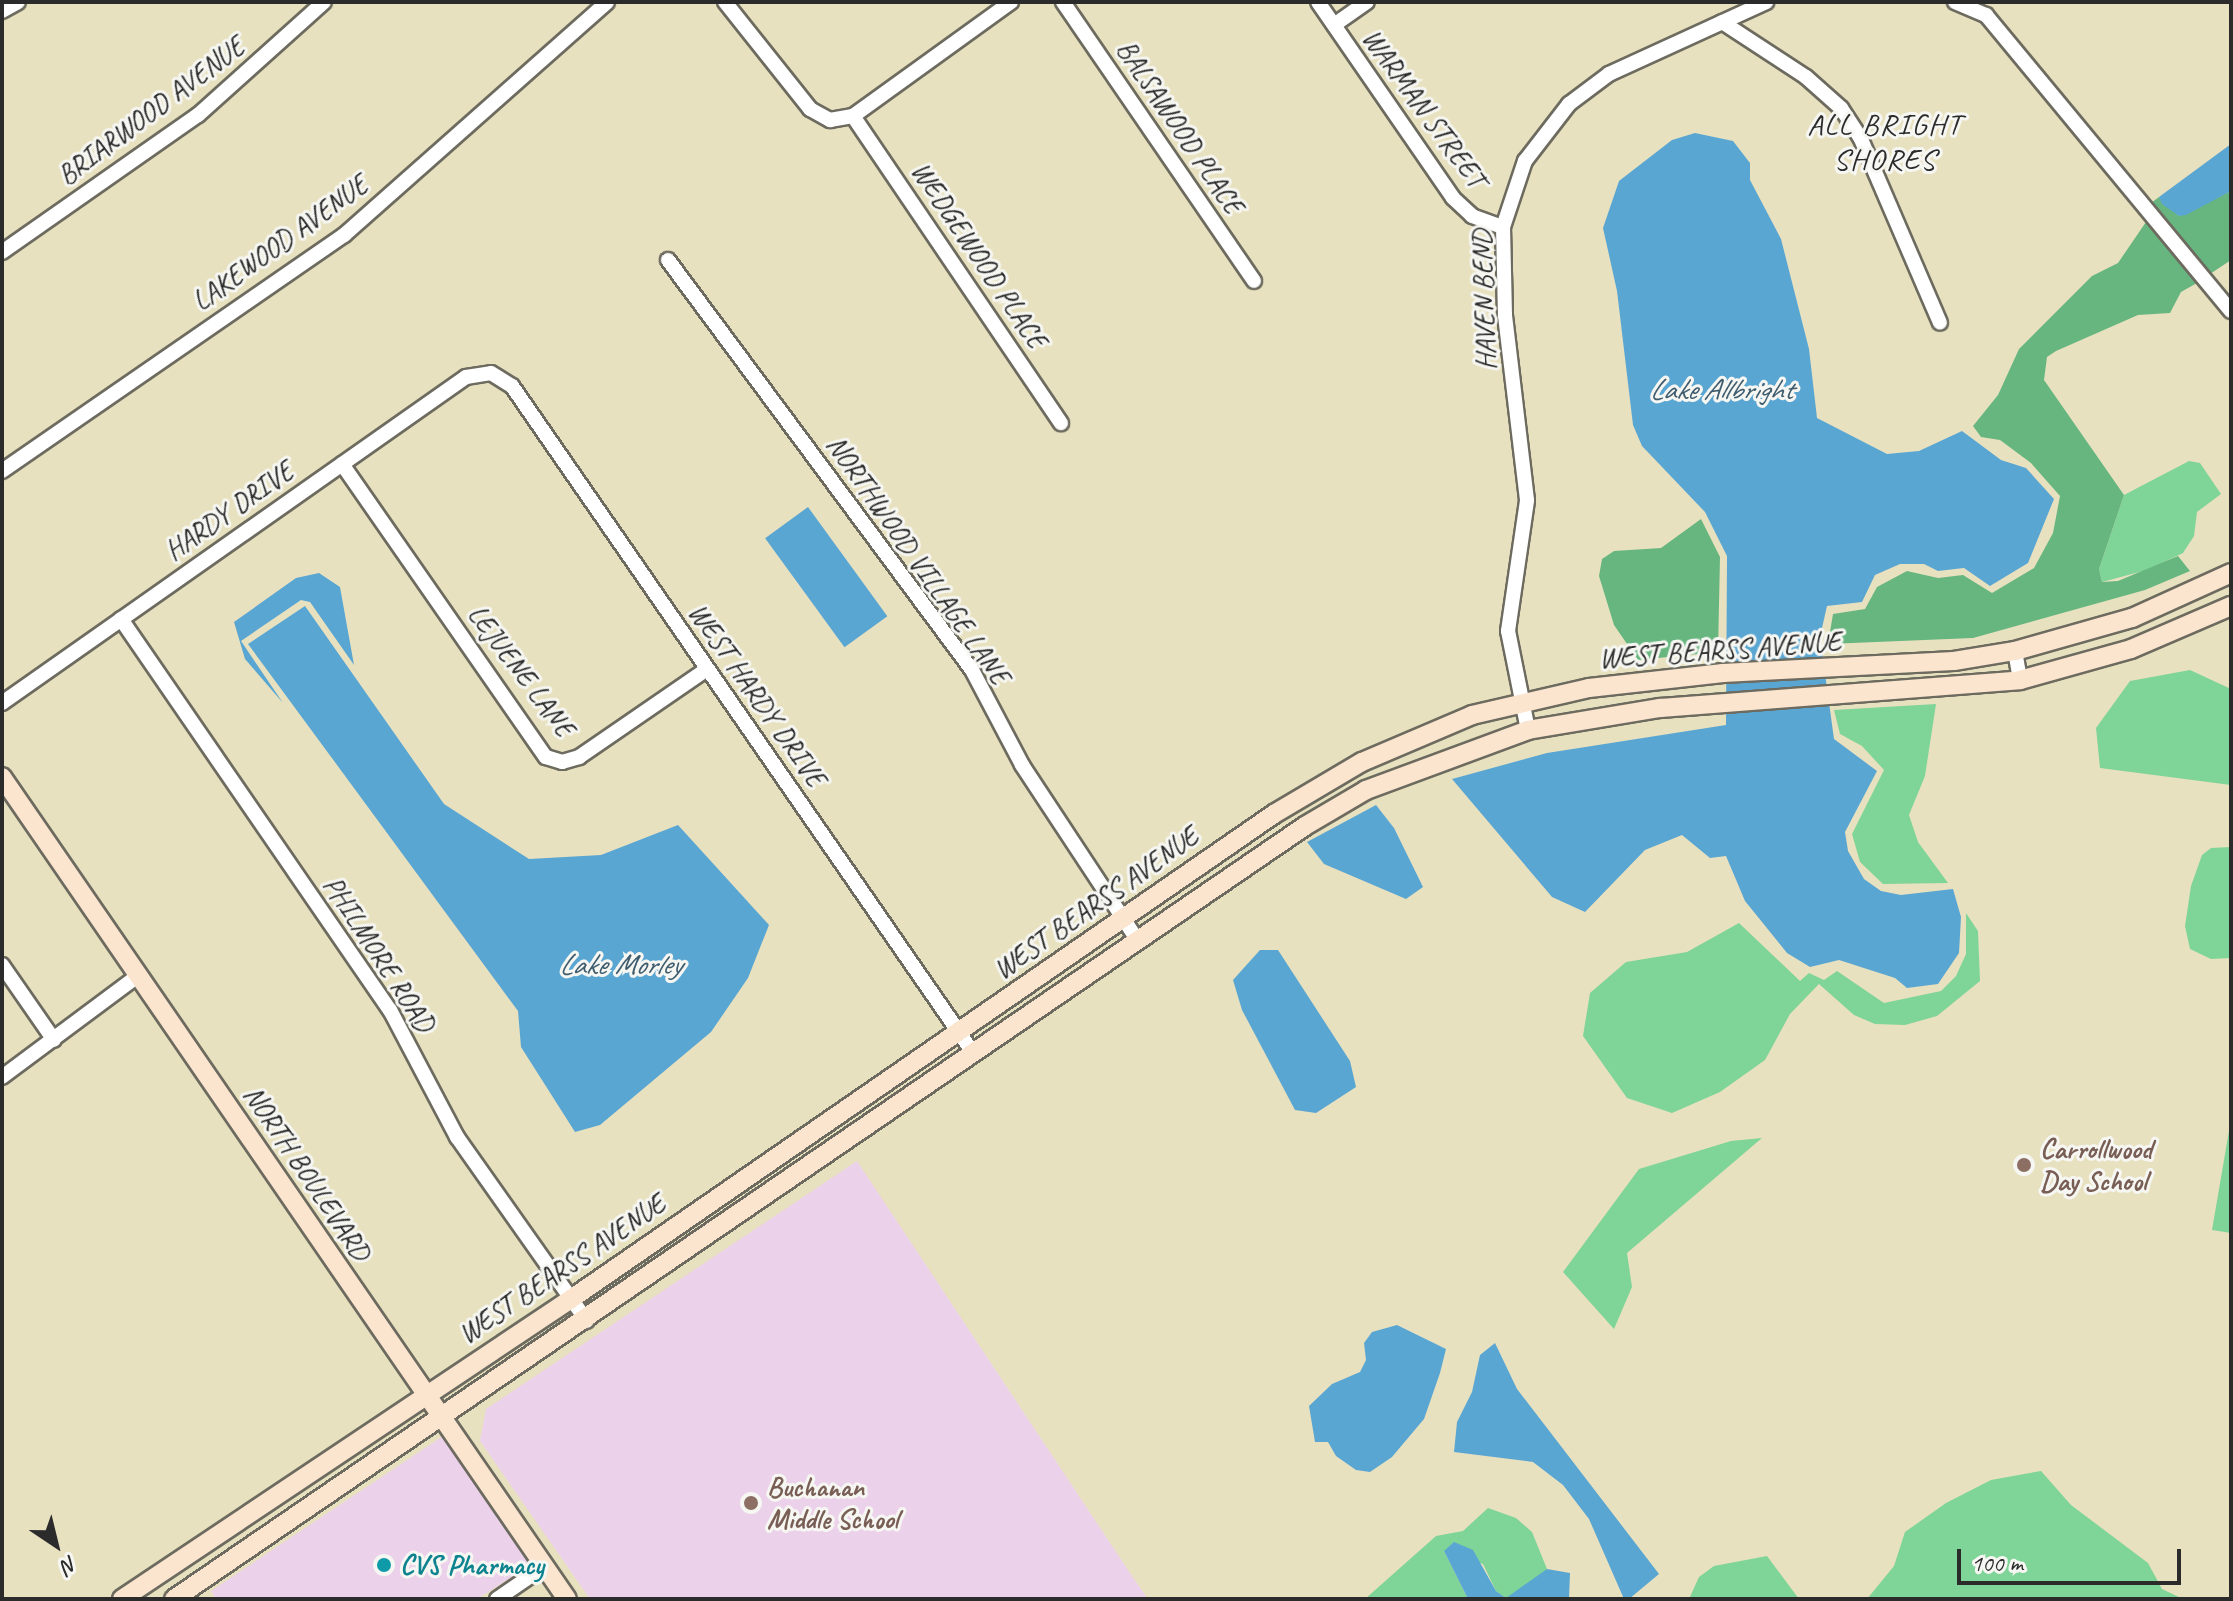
<!DOCTYPE html>
<html>
<head>
<meta charset="utf-8">
<style>
  body { margin:0 }
  #map { position:relative; width:2233px; height:1601px; overflow:hidden; background:#e8e1bf; font-family:Caveat,sans-serif }
  div>[style] { position:absolute }
  .built>* { inset:0; background:#ecd1eb }
  .green>* { inset:0; background:#7fd497 }
  .forest>* { inset:0; background:#67b680 }
  .water>* { inset:0; background:#5aa6d3; transform-origin:0 0 }
  .roads { filter:drop-shadow(2px 0 #6d6b5f) drop-shadow(-2px 0 #6d6b5f) drop-shadow(0 2px #6d6b5f) drop-shadow(0 -2px #6d6b5f) }
  .street>* { height:14px; margin:-7px; padding:0 7px; transform-origin:7px; border-radius:7px; background:#fff }
  .secondary>* { height:18px; margin:-9px; padding:0 9px; transform-origin:9px; border-radius:9px; background:#fbe5cf }
  .dots>* { width:22px; height:22px; translate:-50% -50%; box-sizing:border-box; border:4px solid #f6f6f2; border-radius:50% }
  span { translate:-50% -50%; white-space:nowrap; text-align:center; line-height:1.15; -webkit-text-stroke:6px #f6f6f2; paint-order:stroke }
  .street-label { font-size:28px; color:#2b2b2b }
  .education-label { font-size:28px; color:#785e54; font-weight:700 }
  .left { translate:0 -50%; text-align:left }
  .culture-label { font-size:28px; color:#0d838f; font-weight:700 }
  .neighbourhood-label { font-size:30px; color:#2b2b2b; letter-spacing:2px }
  .water-label { font-size:30px; color:#3e5c6e; font-style:italic }
  .frame { position:absolute; inset:0; border:4px solid #2b2b2b; pointer-events:none }
  .north { position:absolute; left:16px; top:1505px; width:80px; height:80px; -webkit-text-stroke:6px #f6f6f2; paint-order:stroke; rotate:145deg; font-size:22px; font-weight:700; line-height:32px; text-align:center; color:#2b2b2b }
  .north::after { content:''; display:block; margin:auto; width:28px; height:36px; background:#2b2b2b; clip-path:polygon(50% 0,100% 100%,50% 72%,0 100%) }
  .scale { position:absolute; left:1957px; top:1549px; width:224px; height:36px; box-sizing:border-box; border:4px solid #2b2b2b; border-top:0; padding-left:10px; font-size:24px; line-height:28px; white-space:nowrap; color:#2b2b2b; -webkit-text-stroke:6px #f6f6f2; paint-order:stroke }
</style>
</head>
<body>
<div id="map">
  <div class="built">
    <div style="clip-path:polygon(857px 1161px,1132px 1576px,1148px 1599px,590px 1599px,480px 1441px,486px 1409px)"></div>
    <div style="clip-path:polygon(443px 1436px,534px 1563px,477px 1599px,216px 1599px,211px 1591px)"></div>
  </div>
  <div class="green">
    <div style="clip-path:polygon(2189px 461px,2200px 463px,2221px 494px,2197px 512px,2194px 536px,2183px 553px,2147px 570px,2102px 582px,2099px 569px,2124px 495px)"></div>
    <div style="clip-path:polygon(2190px 670px,2231px 689px,2231px 785px,2100px 768px,2096px 728px,2130px 681px)"></div>
    <div style="clip-path:polygon(1936px 704px,1925px 776px,1909px 815px,1918px 842px,1948px 883px,1883px 884px,1860px 862px,1852px 834px,1884px 770px,1862px 746px,1840px 734px,1834px 710px)"></div>
    <div style="clip-path:polygon(2231px 847px,2231px 958px,2211px 959px,2190px 949px,2185px 926px,2191px 886px,2202px 855px,2211px 848px)"></div>
    <div style="clip-path:polygon(1966px 913px,1978px 931px,1980px 981px,1937px 1016px,1905px 1025px,1875px 1024px,1854px 1015px,1819px 984px,1790px 1014px,1765px 1060px,1720px 1092px,1672px 1113px,1627px 1098px,1583px 1036px,1590px 993px,1626px 962px,1687px 952px,1739px 923px,1800px 981px,1809px 973px,1824px 980px,1837px 971px,1884px 1003px,1941px 991px,1956px 976px,1966px 954px)"></div>
    <div style="clip-path:polygon(2231px 1119px,2231px 1233px,2212px 1230px)"></div>
    <div style="clip-path:polygon(1762px 1138px,1627px 1253px,1632px 1287px,1614px 1329px,1563px 1272px,1639px 1169px,1731px 1141px)"></div>
    <div style="clip-path:polygon(2041px 1471px,2071px 1505px,2148px 1563px,2162px 1589px,2183px 1599px,1867px 1599px,1894px 1566px,1905px 1532px,1946px 1503px,1991px 1480px)"></div>
    <div style="clip-path:polygon(1488px 1508px,1516px 1518px,1532px 1532px,1547px 1569px,1528px 1587px,1506px 1598px,1496px 1591px,1483px 1564px,1444px 1551px,1468px 1599px,1365px 1599px,1436px 1536px,1463px 1531px)"></div>
    <div style="clip-path:polygon(1767px 1556px,1799px 1599px,1689px 1599px,1699px 1577px,1714px 1566px)"></div>
  </div>
  <div class="forest">
    <div style="clip-path:polygon(2231px 191px,2231px 260px,2210px 274px,2151px 203px,2159px 197px,2179px 216px)"></div>
    <div style="clip-path:polygon(2146px 222px,2197px 283px,2181px 292px,2170px 313px,2138px 315px,2056px 351px,2047px 357px,2044px 380px,2124px 495px,2099px 569px,2102px 582px,2118px 581px,2178px 556px,2190px 571px,2145px 590px,1973px 638px,1828px 644px,1833px 614px,1865px 609px,1877px 587px,1907px 571px,1938px 578px,1963px 575px,1992px 593px,2034px 568px,2053px 533px,2060px 496px,2031px 463px,2000px 440px,1981px 437px,1973px 426px,1998px 395px,2019px 349px,2092px 276px,2118px 263px)"></div>
    <div style="clip-path:polygon(1701px 519px,1720px 557px,1718px 652px,1638px 660px,1614px 625px,1599px 576px,1602px 559px,1614px 551px,1661px 548px)"></div>
  </div>
  <div class="water">
    <div style="clip-path:polygon(1695px 133px,1733px 141px,1750px 163px,1750px 180px,1781px 239px,1809px 349px,1817px 418px,1887px 454px,1919px 451px,1962px 431px,2001px 460px,2026px 468px,2054px 499px,2028px 563px,1990px 586px,1964px 568px,1938px 571px,1924px 564px,1900px 564px,1875px 575px,1862px 602px,1827px 606px,1820px 637px,1834px 739px,1877px 771px,1845px 832px,1848px 851px,1864px 879px,1881px 891px,1901px 895px,1953px 889px,1961px 917px,1959px 953px,1938px 984px,1907px 988px,1895px 978px,1839px 960px,1810px 967px,1787px 953px,1745px 901px,1726px 856px,1710px 858px,1682px 835px,1645px 850px,1585px 912px,1552px 897px,1452px 779px,1547px 753px,1726px 725px,1727px 556px,1705px 512px,1642px 446px,1633px 425px,1617px 291px,1603px 228px,1619px 181px,1672px 140px)"></div>
    <div style="clip-path:polygon(2231px 144px,2231px 191px,2186px 215px,2179px 216px,2162px 204px,2159px 197px)"></div>
    <div style="left:808px;top:507px;width:135px;height:53px;rotate:54deg"></div>
    <div style="clip-path:polygon(319px 573px,340px 587px,354px 665px,310px 602px,301px 600px,241px 641px,283px 703px,245px 659px,234px 622px,296px 578px)"></div>
    <div style="clip-path:polygon(305px 606px,444px 804px,529px 859px,601px 855px,678px 825px,769px 925px,748px 978px,711px 1032px,600px 1125px,575px 1132px,521px 1047px,518px 1011px,248px 644px)"></div>
    <div style="clip-path:polygon(1376px 805px,1394px 828px,1423px 887px,1406px 899px,1324px 864px,1307px 842px)"></div>
    <div style="clip-path:polygon(1260px 950px,1278px 950px,1350px 1061px,1356px 1087px,1316px 1113px,1295px 1110px,1242px 1010px,1233px 980px)"></div>
    <div style="clip-path:polygon(1397px 1325px,1446px 1349px,1440px 1373px,1424px 1419px,1392px 1457px,1370px 1472px,1356px 1470px,1336px 1456px,1328px 1442px,1315px 1442px,1309px 1406px,1332px 1384px,1360px 1372px,1366px 1360px,1364px 1343px,1372px 1332px)"></div>
    <div style="clip-path:polygon(1495px 1343px,1517px 1389px,1659px 1574px,1629px 1599px,1624px 1599px,1589px 1519px,1563px 1485px,1533px 1462px,1454px 1452px,1457px 1422px,1472px 1392px,1480px 1355px)"></div>
    <div style="clip-path:polygon(1454px 1542px,1473px 1550px,1496px 1591px,1506px 1598px,1547px 1569px,1570px 1573px,1569px 1599px,1468px 1599px,1444px 1551px)"></div>
  </div>
  <div class="roads">
    <div class="street">
      <div style="left:725px;top:2px;width:137px;rotate:51.5deg"></div>
      <div style="left:810px;top:109px;width:23px;rotate:29deg"></div>
      <div style="left:830px;top:120px;width:23px;rotate:-10deg"></div>
      <div style="left:853px;top:116px;width:195px;rotate:-35.8deg"></div>
      <div style="left:1063px;top:2px;width:338px;rotate:55.6deg"></div>
      <div style="left:1318px;top:2px;width:238px;rotate:55.4deg"></div>
      <div style="left:1453px;top:198px;width:26px;rotate:43deg"></div>
      <div style="left:1472px;top:216px;width:33px;rotate:20deg"></div>
      <div style="left:1955px;top:2px;width:34px;rotate:23deg"></div>
      <div style="left:1986px;top:15px;width:384px;rotate:50.4deg"></div>
      <div style="left:2px;top:11px;width:18px;rotate:-29deg"></div>
      <div style="left:1722px;top:22px;width:100px;rotate:33.2deg"></div>
      <div style="left:1806px;top:77px;width:47px;rotate:41.5deg"></div>
      <div style="left:1841px;top:108px;width:35px;rotate:57deg"></div>
      <div style="left:1860px;top:137px;width:202px;rotate:66.7deg"></div>
      <div style="left:1334px;top:25px;width:40px;rotate:-34.9deg"></div>
      <div style="left:853px;top:116px;width:371px;rotate:55.9deg"></div>
      <div style="left:2px;top:252px;width:239px;rotate:-35deg"></div>
      <div style="left:198px;top:115px;width:169px;rotate:-41.9deg"></div>
      <div style="left:668px;top:260px;width:510px;rotate:53.44deg"></div>
      <div style="left:972px;top:670px;width:107px;rotate:62.2deg"></div>
      <div style="left:1022px;top:765px;width:211px;rotate:56.6deg"></div>
      <div style="left:342px;top:464px;width:357px;rotate:55.2deg"></div>
      <div style="left:546px;top:757px;width:17px;rotate:17deg"></div>
      <div style="left:562px;top:762px;width:18px;rotate:-16deg"></div>
      <div style="left:579px;top:757px;width:155px;rotate:-34.5deg"></div>
      <div style="left:2px;top:471px;width:416px;rotate:-34.6deg"></div>
      <div style="left:344px;top:235px;width:351px;rotate:-41.5deg"></div>
      <div style="left:121px;top:619px;width:475px;rotate:55.5deg"></div>
      <div style="left:390px;top:1010px;width:144px;rotate:62.2deg"></div>
      <div style="left:457px;top:1137px;width:225px;rotate:54.8deg"></div>
      <div style="left:2015px;top:651px;width:29px;rotate:80deg"></div>
      <div style="left:2px;top:703px;width:567px;rotate:-35.09deg"></div>
      <div style="left:466px;top:377px;width:25px;rotate:-9deg"></div>
      <div style="left:491px;top:373px;width:25px;rotate:32deg"></div>
      <div style="left:512px;top:386px;width:812px;rotate:55.33deg"></div>
      <div style="left:1528px;top:730px;width:101px;rotate:-101.4deg"></div>
      <div style="left:1508px;top:631px;width:132px;rotate:-81.7deg"></div>
      <div style="left:1527px;top:500px;width:186px;rotate:-96.8deg"></div>
      <div style="left:1505px;top:315px;width:88px;rotate:-91.3deg"></div>
      <div style="left:1503px;top:227px;width:70px;rotate:-71.6deg"></div>
      <div style="left:1525px;top:161px;width:72px;rotate:-52.3deg"></div>
      <div style="left:1569px;top:104px;width:50px;rotate:-36.9deg"></div>
      <div style="left:1609px;top:74px;width:173px;rotate:-24.6deg"></div>
      <div style="left:2px;top:965px;width:91px;rotate:55.3deg"></div>
      <div style="left:2px;top:1077px;width:171px;rotate:-36.7deg"></div>
      <div style="left:497px;top:1599px;width:58px;rotate:-34.5deg"></div>
    </div>
    <div class="secondary">
      <div style="left:2px;top:777px;width:997px;rotate:55.5deg"></div>
      <div style="left:122px;top:1599px;width:540px;rotate:-33.75deg"></div>
      <div style="left:571px;top:1299px;width:854px;rotate:-34.6deg"></div>
      <div style="left:1274px;top:814px;width:102px;rotate:-30.6deg"></div>
      <div style="left:1362px;top:762px;width:120px;rotate:-23.1deg"></div>
      <div style="left:1472px;top:715px;width:120px;rotate:-13deg"></div>
      <div style="left:1589px;top:688px;width:135px;rotate:-6.4deg"></div>
      <div style="left:1723px;top:673px;width:231px;rotate:-3deg"></div>
      <div style="left:1954px;top:661px;width:62px;rotate:-9.3deg"></div>
      <div style="left:2015px;top:651px;width:122px;rotate:-15.8deg"></div>
      <div style="left:2132px;top:618px;width:109px;rotate:-24.4deg"></div>
      <div style="left:174px;top:1599px;width:1370px;rotate:-34.35deg"></div>
      <div style="left:1305px;top:826px;width:71px;rotate:-30.5deg"></div>
      <div style="left:1366px;top:790px;width:173px;rotate:-20.3deg"></div>
      <div style="left:1528px;top:730px;width:134px;rotate:-9.5deg"></div>
      <div style="left:1660px;top:708px;width:361px;rotate:-4.4deg"></div>
      <div style="left:2020px;top:680px;width:115px;rotate:-15.6deg"></div>
      <div style="left:2131px;top:649px;width:109px;rotate:-23.3deg"></div>
    </div>
  </div>
  <div class="dots">
    <div style="left:2024px;top:1165px;background:#8d6e63"></div>
    <div style="left:751px;top:1503px;background:#8d6e63"></div>
    <div style="left:384px;top:1565px;background:#0f9aa8"></div>
  </div>
  <div class="street-label">
    <span style="left:1424px;top:108px;rotate:54deg">WARMAN STREET</span>
    <span style="left:151px;top:111px;rotate:-37deg">BRIARWOOD AVENUE</span>
    <span style="left:1180px;top:127px;rotate:56deg">BALSAWOOD PLACE</span>
    <span style="left:280px;top:243px;rotate:-36deg">LAKEWOOD AVENUE</span>
    <span style="left:979px;top:255px;rotate:56deg">WEDGEWOOD PLACE</span>
    <span style="left:1484px;top:300px;rotate:-92deg">HAVEN BEND</span>
    <span style="left:229px;top:511px;rotate:-35deg">HARDY DRIVE</span>
    <span style="left:918px;top:560px;rotate:55deg">NORTHWOOD VILLAGE LANE</span>
    <span style="left:1720px;top:650px;rotate:-4deg">WEST BEARSS AVENUE</span>
    <span style="left:521px;top:671px;rotate:53deg">LEJUENE LANE</span>
    <span style="left:757px;top:695px;rotate:55deg">WEST HARDY DRIVE</span>
    <span style="left:1096px;top:903px;rotate:-35deg">WEST BEARSS AVENUE</span>
    <span style="left:379px;top:954px;rotate:57deg">PHILMORE ROAD</span>
    <span style="left:307px;top:1173px;rotate:56deg">NORTH BOULEVARD</span>
    <span style="left:562px;top:1269px;rotate:-34deg">WEST BEARSS AVENUE</span>
  </div>
  <div class="education-label">
    <span class="left" style="left:2040px;top:1165px">Carrollwood<br>Day School</span>
    <span class="left" style="left:767px;top:1503px">Buchanan<br>Middle School</span>
  </div>
  <div class="culture-label">
    <span class="left" style="left:400px;top:1565px">CVS Pharmacy</span>
  </div>
  <div class="neighbourhood-label">
    <span style="left:1885px;top:141px">ALL BRIGHT<br>SHORES</span>
  </div>
  <div class="water-label">
    <span style="left:1721px;top:389px">Lake Allbright</span>
    <span style="left:620px;top:964px">Lake Morley</span>
  </div>
  <div class="frame"></div>
  <div class="north">N</div>
  <div class="scale">100 m</div>
</div>
</body>
</html>
